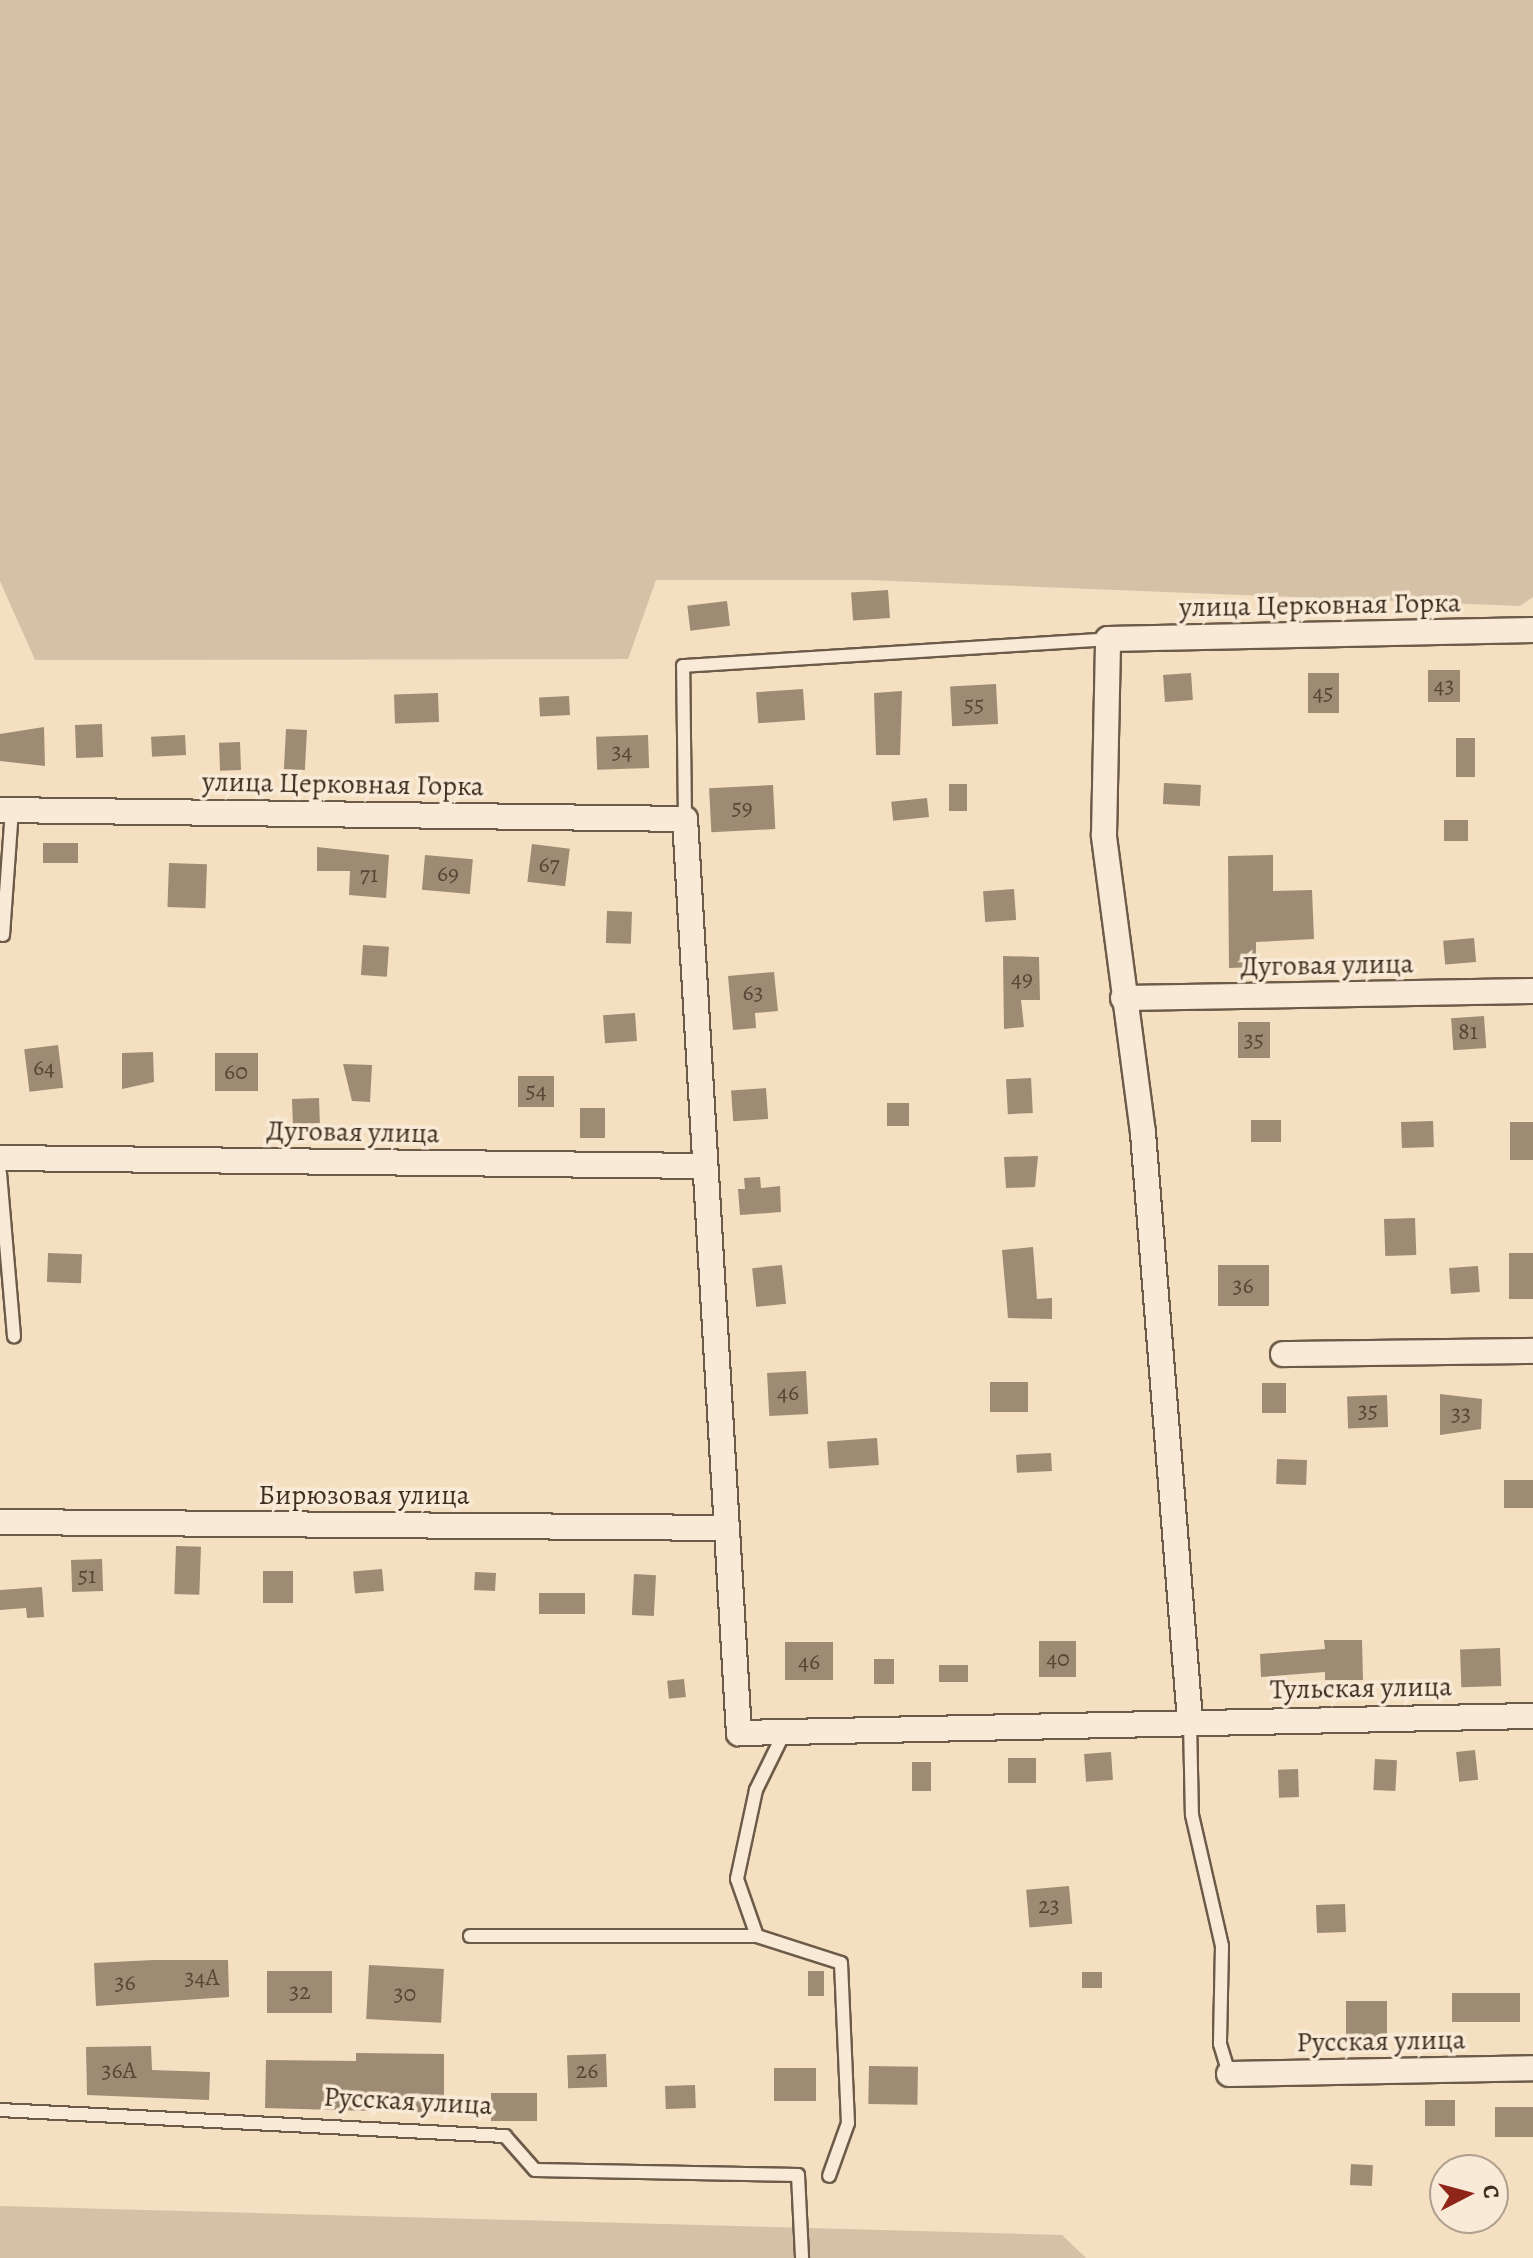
<!DOCTYPE html>
<html>
<head>
<meta charset="utf-8">
<style>
  body { margin:0 }
  #map { position:relative; width:1533px; height:2258px; overflow:hidden; background:#f4dfc0; font-family:Alegreya,serif }
  div>[style] { position:absolute }
  .green>* { inset:0; background:#d5c1a5 }
  .building>* { inset:0; background:#9e8b74; transform-origin:0 0 }
  .roads { filter:drop-shadow(2px 0 #6d5b49) drop-shadow(-2px 0 #6d5b49) drop-shadow(0 2px #6d5b49) drop-shadow(0 -2px #6d5b49) }
  .service>* { height:12px; margin:-6px; padding:0 6px; transform-origin:6px; border-radius:6px; background:#f8ead6 }
  .minor>* { height:24px; margin:-12px; padding:0 12px; transform-origin:12px; border-radius:12px; background:#f8ead6 }
  span { translate:-50% -50%; white-space:nowrap; text-align:center; line-height:1.15; -webkit-text-stroke:7px #f8ead6; paint-order:stroke }
  .number-label { font-size:24px; color:#584636 }
  .number-label span { -webkit-text-stroke-width:0 }
  .street-label { font-size:28px; color:#402f21 }
  .north { position:absolute; left:1429px; top:2154px; width:80px; height:80px; box-sizing:border-box; background:#f8ead6; border:2px solid #ae9f8e; border-radius:50%; rotate:84deg; font-size:22px; font-weight:700; line-height:32px; text-align:center; color:#402f21 }
  .north::after { content:''; display:block; margin:auto; width:28px; height:36px; background:#8f2418; clip-path:polygon(50% 0,100% 100%,50% 72%,0 100%) }
</style>
</head>
<body>
<div id="map">
  <div class="green">
    <div style="clip-path:polygon(0 0,1533px 0,1533px 597px,1520px 606px,867px 580px,656px 580px,628px 659px,35px 660px,0 581px)"></div>
    <div style="clip-path:polygon(0 2206px,1062px 2235px,1086px 2258px,0 2258px)"></div>
  </div>
  <div class="building">
    <div style="left:888px;top:590px;width:28px;height:37px;rotate:86deg"></div>
    <div style="left:727px;top:601px;width:25px;height:40px;rotate:83deg"></div>
    <div style="left:1428px;top:670px;width:32px;height:32px"></div>
    <div style="left:1191px;top:673px;width:27px;height:28px;rotate:86deg"></div>
    <div style="left:1308px;top:673px;width:31px;height:40px"></div>
    <div style="left:996px;top:684px;width:40px;height:46px;rotate:87deg"></div>
    <div style="left:803px;top:689px;width:31px;height:47px;rotate:86deg"></div>
    <div style="clip-path:polygon(902px 691px,900px 755px,876px 755px,874px 693px)"></div>
    <div style="left:438px;top:693px;width:29px;height:44px;rotate:88deg"></div>
    <div style="left:569px;top:696px;width:19px;height:30px;rotate:87deg"></div>
    <div style="left:102px;top:724px;width:33px;height:27px;rotate:88deg"></div>
    <div style="clip-path:polygon(44px 727px,45px 766px,0 761px,0 734px)"></div>
    <div style="left:286px;top:729px;width:21px;height:40px;rotate:3deg"></div>
    <div style="left:185px;top:735px;width:20px;height:34px;rotate:87deg"></div>
    <div style="left:648px;top:735px;width:33px;height:52px;rotate:88deg"></div>
    <div style="left:1456px;top:738px;width:19px;height:39px"></div>
    <div style="left:240px;top:742px;width:28px;height:21px;rotate:88deg"></div>
    <div style="left:1164px;top:783px;width:37px;height:21px;rotate:3deg"></div>
    <div style="left:949px;top:784px;width:18px;height:27px"></div>
    <div style="left:773px;top:785px;width:44px;height:64px;rotate:87deg"></div>
    <div style="left:927px;top:798px;width:19px;height:36px;rotate:84deg"></div>
    <div style="left:1444px;top:820px;width:24px;height:21px"></div>
    <div style="left:78px;top:843px;width:20px;height:35px;rotate:90deg"></div>
    <div style="left:532px;top:844px;width:38px;height:38px;rotate:7deg"></div>
    <div style="clip-path:polygon(317px 847px,389px 855px,386px 898px,349px 895px,350px 871px,317px 871px)"></div>
    <div style="left:425px;top:855px;width:48px;height:35px;rotate:5deg"></div>
    <div style="clip-path:polygon(1273px 855px,1273px 891px,1312px 890px,1314px 939px,1256px 942px,1256px 967px,1229px 968px,1228px 856px)"></div>
    <div style="left:169px;top:863px;width:38px;height:44px;rotate:2deg"></div>
    <div style="left:1014px;top:889px;width:31px;height:31px;rotate:86deg"></div>
    <div style="left:607px;top:911px;width:25px;height:32px;rotate:2deg"></div>
    <div style="left:1474px;top:938px;width:24px;height:31px;rotate:85deg"></div>
    <div style="left:363px;top:945px;width:26px;height:30px;rotate:4deg"></div>
    <div style="clip-path:polygon(1003px 956px,1039px 957px,1040px 1000px,1021px 1000px,1024px 1027px,1004px 1029px)"></div>
    <div style="clip-path:polygon(774px 972px,778px 1011px,755px 1013px,756px 1028px,733px 1030px,728px 976px)"></div>
    <div style="left:635px;top:1013px;width:28px;height:32px;rotate:86deg"></div>
    <div style="left:1484px;top:1016px;width:32px;height:33px;rotate:86deg"></div>
    <div style="left:1238px;top:1022px;width:32px;height:36px"></div>
    <div style="left:58px;top:1045px;width:43px;height:34px;rotate:83deg"></div>
    <div style="clip-path:polygon(153px 1052px,154px 1082px,122px 1089px,122px 1053px)"></div>
    <div style="left:215px;top:1053px;width:43px;height:38px"></div>
    <div style="clip-path:polygon(343px 1064px,372px 1065px,370px 1102px,352px 1101px)"></div>
    <div style="left:518px;top:1076px;width:36px;height:31px"></div>
    <div style="left:1031px;top:1078px;width:35px;height:25px;rotate:87deg"></div>
    <div style="left:766px;top:1088px;width:31px;height:35px;rotate:86deg"></div>
    <div style="left:319px;top:1098px;width:25px;height:27px;rotate:88deg"></div>
    <div style="left:887px;top:1103px;width:22px;height:23px"></div>
    <div style="left:580px;top:1108px;width:25px;height:30px"></div>
    <div style="left:1251px;top:1120px;width:30px;height:22px"></div>
    <div style="left:1433px;top:1121px;width:26px;height:32px;rotate:88deg"></div>
    <div style="left:1533px;top:1122px;width:38px;height:23px;rotate:90deg"></div>
    <div style="clip-path:polygon(1038px 1156px,1035px 1187px,1006px 1188px,1004px 1157px)"></div>
    <div style="clip-path:polygon(760px 1177px,761px 1188px,780px 1186px,781px 1212px,740px 1215px,738px 1189px,745px 1189px,744px 1178px)"></div>
    <div style="left:1415px;top:1218px;width:37px;height:31px;rotate:88deg"></div>
    <div style="clip-path:polygon(1033px 1247px,1037px 1299px,1052px 1298px,1052px 1319px,1008px 1318px,1002px 1250px)"></div>
    <div style="left:48px;top:1253px;width:34px;height:29px;rotate:2deg"></div>
    <div style="left:1533px;top:1253px;width:46px;height:24px;rotate:90deg"></div>
    <div style="left:782px;top:1265px;width:39px;height:30px;rotate:84deg"></div>
    <div style="left:1218px;top:1265px;width:51px;height:41px"></div>
    <div style="left:1478px;top:1266px;width:26px;height:29px;rotate:86deg"></div>
    <div style="left:806px;top:1371px;width:43px;height:39px;rotate:87deg"></div>
    <div style="left:1028px;top:1382px;width:30px;height:38px;rotate:90deg"></div>
    <div style="left:1262px;top:1383px;width:24px;height:30px"></div>
    <div style="clip-path:polygon(1440px 1394px,1482px 1399px,1481px 1429px,1440px 1435px)"></div>
    <div style="left:1387px;top:1395px;width:32px;height:40px;rotate:88deg"></div>
    <div style="left:877px;top:1438px;width:27px;height:50px;rotate:86deg"></div>
    <div style="left:1051px;top:1453px;width:18px;height:35px;rotate:87deg"></div>
    <div style="left:1277px;top:1459px;width:30px;height:25px;rotate:2deg"></div>
    <div style="left:1533px;top:1480px;width:28px;height:29px;rotate:90deg"></div>
    <div style="left:176px;top:1546px;width:25px;height:48px;rotate:2deg"></div>
    <div style="left:102px;top:1559px;width:32px;height:31px;rotate:88deg"></div>
    <div style="left:382px;top:1569px;width:22px;height:29px;rotate:85deg"></div>
    <div style="left:263px;top:1571px;width:30px;height:32px"></div>
    <div style="left:475px;top:1572px;width:21px;height:18px;rotate:3deg"></div>
    <div style="left:634px;top:1574px;width:22px;height:41px;rotate:3deg"></div>
    <div style="clip-path:polygon(42px 1587px,44px 1617px,27px 1618px,26px 1608px,0 1610px,0 1590px)"></div>
    <div style="left:585px;top:1593px;width:21px;height:46px;rotate:90deg"></div>
    <div style="clip-path:polygon(1324px 1640px,1362px 1640px,1363px 1680px,1325px 1680px,1325px 1672px,1261px 1677px,1260px 1654px,1325px 1649px)"></div>
    <div style="left:1039px;top:1641px;width:37px;height:36px"></div>
    <div style="left:833px;top:1642px;width:38px;height:48px;rotate:90deg"></div>
    <div style="left:1500px;top:1648px;width:38px;height:40px;rotate:88deg"></div>
    <div style="left:874px;top:1659px;width:20px;height:25px"></div>
    <div style="left:968px;top:1665px;width:17px;height:29px;rotate:90deg"></div>
    <div style="left:684px;top:1679px;width:18px;height:17px;rotate:84deg"></div>
    <div style="left:1475px;top:1750px;width:30px;height:19px;rotate:84deg"></div>
    <div style="left:1111px;top:1752px;width:28px;height:27px;rotate:86deg"></div>
    <div style="left:1008px;top:1758px;width:28px;height:25px"></div>
    <div style="left:1375px;top:1759px;width:22px;height:31px;rotate:3deg"></div>
    <div style="left:912px;top:1762px;width:19px;height:29px"></div>
    <div style="left:1298px;top:1769px;width:28px;height:20px;rotate:88deg"></div>
    <div style="left:1069px;top:1886px;width:38px;height:43px;rotate:85deg"></div>
    <div style="left:1345px;top:1904px;width:28px;height:29px;rotate:88deg"></div>
    <div style="clip-path:polygon(153px 1960px,228px 1960px,229px 1997px,96px 2006px,94px 1963px)"></div>
    <div style="left:369px;top:1965px;width:75px;height:54px;rotate:3deg"></div>
    <div style="left:267px;top:1971px;width:65px;height:42px"></div>
    <div style="left:824px;top:1971px;width:25px;height:16px;rotate:90deg"></div>
    <div style="left:1102px;top:1972px;width:16px;height:20px;rotate:90deg"></div>
    <div style="left:1452px;top:1993px;width:68px;height:29px"></div>
    <div style="left:1346px;top:2001px;width:41px;height:39px"></div>
    <div style="clip-path:polygon(151px 2046px,152px 2070px,210px 2072px,209px 2100px,87px 2095px,86px 2047px)"></div>
    <div style="clip-path:polygon(356px 2053px,444px 2054px,444px 2113px,265px 2108px,266px 2060px,356px 2061px)"></div>
    <div style="left:606px;top:2054px;width:33px;height:39px;rotate:88deg"></div>
    <div style="left:869px;top:2066px;width:49px;height:38px;rotate:1deg"></div>
    <div style="left:774px;top:2068px;width:42px;height:33px"></div>
    <div style="left:695px;top:2085px;width:23px;height:30px;rotate:88deg"></div>
    <div style="left:491px;top:2093px;width:46px;height:28px"></div>
    <div style="left:1425px;top:2100px;width:30px;height:26px"></div>
    <div style="left:1495px;top:2107px;width:38px;height:30px"></div>
    <div style="left:1351px;top:2164px;width:22px;height:21px;rotate:3deg"></div>
  </div>
  <div class="roads">
    <div class="service">
      <div style="left:685px;top:819px;width:153px;rotate:-90.7deg"></div>
      <div style="left:683px;top:666px;width:426px;rotate:-3.6deg"></div>
      <div style="left:3px;top:935px;width:125px;rotate:-85.9deg"></div>
      <div style="left:0;top:1173px;width:164px;rotate:85.1deg"></div>
      <div style="left:1190px;top:1722px;width:93px;rotate:88.8deg"></div>
      <div style="left:1192px;top:1815px;width:134px;rotate:77.1deg"></div>
      <div style="left:1222px;top:1946px;width:98px;rotate:91.2deg"></div>
      <div style="left:1220px;top:2044px;width:31px;rotate:73deg"></div>
      <div style="left:784px;top:1733px;width:64px;rotate:116.2deg"></div>
      <div style="left:756px;top:1790px;width:91px;rotate:102.1deg"></div>
      <div style="left:737px;top:1879px;width:60px;rotate:70.7deg"></div>
      <div style="left:757px;top:1936px;width:88px;rotate:17.8deg"></div>
      <div style="left:841px;top:1963px;width:160px;rotate:87.5deg"></div>
      <div style="left:848px;top:2123px;width:56px;rotate:109.7deg"></div>
      <div style="left:470px;top:1936px;width:287px"></div>
      <div style="left:0;top:2110px;width:506px;rotate:2.95deg"></div>
      <div style="left:505px;top:2136px;width:45px;rotate:48.6deg"></div>
      <div style="left:535px;top:2170px;width:263px;rotate:1.1deg"></div>
      <div style="left:798px;top:2175px;width:83px;rotate:87.2deg"></div>
    </div>
    <div class="minor">
      <div style="left:0;top:810px;width:685px;rotate:0.75deg"></div>
      <div style="left:685px;top:819px;width:916px;rotate:86.62deg"></div>
      <div style="left:739px;top:1733px;width:794px;rotate:-1.23deg"></div>
      <div style="left:1123px;top:998px;width:410px;rotate:-1deg"></div>
      <div style="left:0;top:1158px;width:705px;rotate:0.65deg"></div>
      <div style="left:1283px;top:1354px;width:250px;rotate:-0.7deg"></div>
      <div style="left:0;top:1522px;width:727px;rotate:0.47deg"></div>
      <div style="left:1190px;top:1720px;width:589px;rotate:-94.58deg"></div>
      <div style="left:1143px;top:1133px;width:301px;rotate:-97.5deg"></div>
      <div style="left:1104px;top:835px;width:196px;rotate:-88.8deg"></div>
      <div style="left:1108px;top:639px;width:425px;rotate:-1.2deg"></div>
      <div style="left:1229px;top:2074px;width:304px;rotate:-1.1deg"></div>
    </div>
  </div>
  <div class="number-label">
    <span style="left:1444px;top:686px">43</span>
    <span style="left:1323px;top:693px">45</span>
    <span style="left:974px;top:705px">55</span>
    <span style="left:622px;top:752px">34</span>
    <span style="left:742px;top:808px">59</span>
    <span style="left:549px;top:865px">67</span>
    <span style="left:448px;top:874px">69</span>
    <span style="left:369px;top:875px">71</span>
    <span style="left:1022px;top:979px">49</span>
    <span style="left:753px;top:993px">63</span>
    <span style="left:1468px;top:1032px">81</span>
    <span style="left:1254px;top:1040px">35</span>
    <span style="left:44px;top:1068px">64</span>
    <span style="left:236px;top:1072px">60</span>
    <span style="left:536px;top:1091px">54</span>
    <span style="left:1243px;top:1286px">36</span>
    <span style="left:788px;top:1393px">46</span>
    <span style="left:1368px;top:1411px">35</span>
    <span style="left:1461px;top:1414px">33</span>
    <span style="left:87px;top:1576px">51</span>
    <span style="left:1058px;top:1659px">40</span>
    <span style="left:809px;top:1662px">46</span>
    <span style="left:1049px;top:1906px">23</span>
    <span style="left:202px;top:1978px">34А</span>
    <span style="left:125px;top:1983px">36</span>
    <span style="left:300px;top:1992px">32</span>
    <span style="left:405px;top:1994px">30</span>
    <span style="left:119px;top:2071px">36А</span>
    <span style="left:587px;top:2071px">26</span>
  </div>
  <div class="street-label">
    <span style="left:1320px;top:605px;rotate:-1deg">улица Церковная Горка</span>
    <span style="left:343px;top:784px;rotate:1deg">улица Церковная Горка</span>
    <span style="left:1327px;top:965px;rotate:-1deg">Дуговая улица</span>
    <span style="left:353px;top:1132px;rotate:1deg">Дуговая улица</span>
    <span style="left:364px;top:1495px">Бирюзовая улица</span>
    <span style="left:1361px;top:1688px;rotate:-1deg">Тульская улица</span>
    <span style="left:1381px;top:2041px;rotate:-1deg">Русская улица</span>
    <span style="left:408px;top:2101px;rotate:3deg">Русская улица</span>
  </div>
  <div class="north">С</div>
</div>
</body>
</html>
